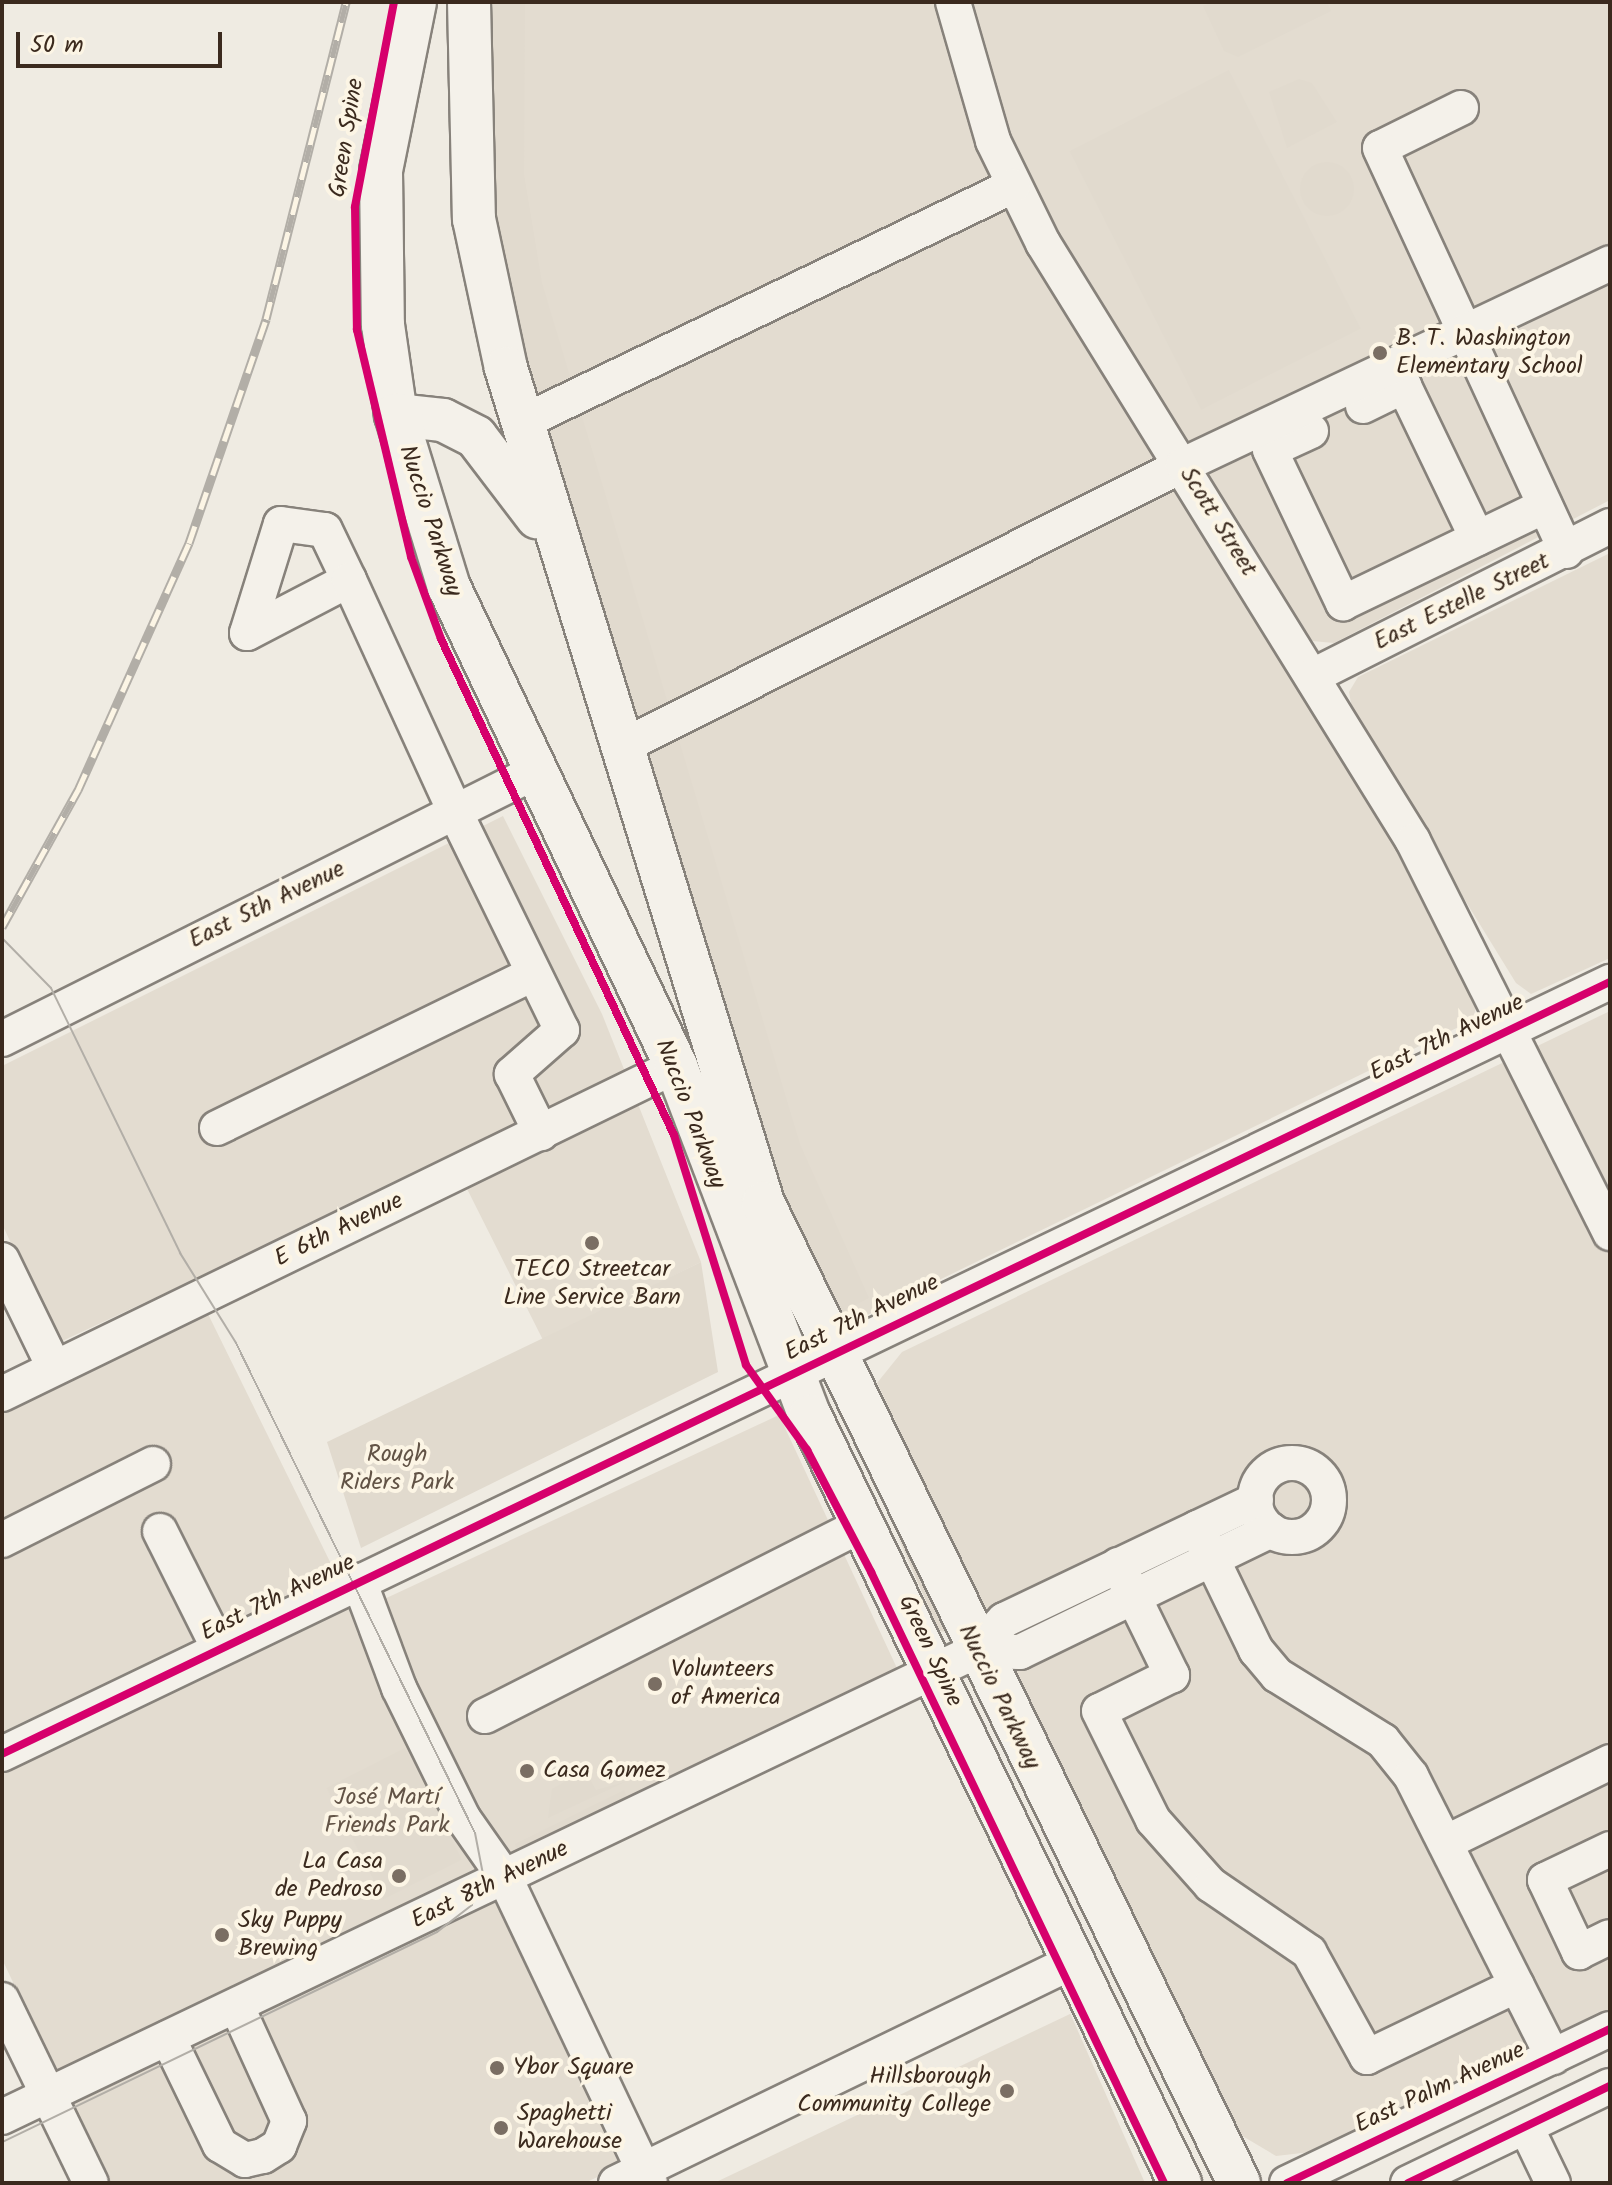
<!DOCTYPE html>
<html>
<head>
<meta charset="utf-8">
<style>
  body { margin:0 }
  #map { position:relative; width:1612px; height:2185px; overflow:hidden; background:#efebe2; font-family:Kalam,sans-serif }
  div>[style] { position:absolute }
  .built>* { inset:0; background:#e3dcd0; transform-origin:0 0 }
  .green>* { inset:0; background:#e1dace; transform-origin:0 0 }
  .round { border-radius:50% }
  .roads { filter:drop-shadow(2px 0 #87827b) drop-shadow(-2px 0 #87827b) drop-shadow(0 2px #87827b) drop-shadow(0 -2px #87827b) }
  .minor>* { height:34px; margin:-17px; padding:0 17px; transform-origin:17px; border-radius:17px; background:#f4f1ea }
  .minor>.ring { margin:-17px; padding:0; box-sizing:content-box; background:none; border:34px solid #f4f1ea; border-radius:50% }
  .major>* { height:42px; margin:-21px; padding:0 21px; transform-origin:21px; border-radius:21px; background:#f4f1ea }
  .tram>* { height:2px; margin:-1px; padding:0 1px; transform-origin:1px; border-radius:1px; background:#b2aea7 }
  .rail>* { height:9px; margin-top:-4.5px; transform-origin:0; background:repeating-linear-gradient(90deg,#fcf5e5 0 18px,#b2aea7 0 36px); box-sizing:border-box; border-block:2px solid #b2aea7 }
  .cycleway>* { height:8px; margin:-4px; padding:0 4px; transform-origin:4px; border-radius:4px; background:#d6006c }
  .dots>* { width:22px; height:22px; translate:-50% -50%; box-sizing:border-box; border:4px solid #fcf5e5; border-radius:50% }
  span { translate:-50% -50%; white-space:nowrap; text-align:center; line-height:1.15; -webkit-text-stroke:8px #fcf5e5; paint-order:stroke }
  .street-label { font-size:24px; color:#3b2a1e }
  .poi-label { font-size:24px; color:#3b2a1e }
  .left { translate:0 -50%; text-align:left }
  .right { translate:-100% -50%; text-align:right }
  .park-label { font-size:24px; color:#625346 }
  .frame { position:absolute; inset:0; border:4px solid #3b2a1e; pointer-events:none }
  .scale { position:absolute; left:16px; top:32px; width:206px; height:36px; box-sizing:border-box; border:4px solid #3b2a1e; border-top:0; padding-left:10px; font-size:24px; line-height:28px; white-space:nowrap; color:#3b2a1e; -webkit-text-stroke:6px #fcf5e5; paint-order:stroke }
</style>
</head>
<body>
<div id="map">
  <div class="built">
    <div style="clip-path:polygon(485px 2px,939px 2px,964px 108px,992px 178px,1400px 849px,1476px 1007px,1473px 1020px,857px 1320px,837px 1317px,481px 103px)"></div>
    <div style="clip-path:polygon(969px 2px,1610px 2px,1610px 500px,1334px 643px,1312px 641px,1065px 249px,1007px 133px)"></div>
    <div style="clip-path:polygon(1610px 553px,1610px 958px,1531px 994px,1516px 983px,1354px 720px,1349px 692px,1358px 677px)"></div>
    <div style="clip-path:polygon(503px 816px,602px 1014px,701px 1262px,543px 1340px,452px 1159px,58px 1343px,2px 1224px,2px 1066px)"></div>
    <div style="clip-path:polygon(1610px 1011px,1610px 2011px,1319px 2151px,1276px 2156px,1234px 2131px,877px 1383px,902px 1352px)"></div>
    <div style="clip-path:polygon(208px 1314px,626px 2163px,585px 2183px,108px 2183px,2px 1959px,2px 1413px)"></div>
    <div style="left:779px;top:1415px;width:284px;height:445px;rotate:65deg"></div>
    <div style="clip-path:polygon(1070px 2013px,1145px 2183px,714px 2183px,1070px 2014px)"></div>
  </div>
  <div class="green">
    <div style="clip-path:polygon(485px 2px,525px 2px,524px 175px,542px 283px,800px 1144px,869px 1298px,836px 1315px,780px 1205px,508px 302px,489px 212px)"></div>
    <div style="clip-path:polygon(1212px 2px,1327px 2px,1331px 11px,1238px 57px,1224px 51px,1203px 6px)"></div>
    <div style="left:1229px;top:70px;width:290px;height:179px;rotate:63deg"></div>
    <div style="clip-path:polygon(1299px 79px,1312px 83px,1337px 122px,1287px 148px,1269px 92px)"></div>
    <div class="round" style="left:1300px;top:162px;width:54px;height:54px"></div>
    <div style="clip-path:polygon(701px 1262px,718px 1372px,361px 1548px,327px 1442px)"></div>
    <div style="clip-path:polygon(898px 1537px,951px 1614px,946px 1632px,939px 1631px)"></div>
    <div style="left:405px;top:1748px;width:125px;height:88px;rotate:63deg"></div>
    <div style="clip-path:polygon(585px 1770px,596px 1790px,625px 1782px,548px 1818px,552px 1789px)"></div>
    <div style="clip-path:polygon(624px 1790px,627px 1797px,517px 1850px,515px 1844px)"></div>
  </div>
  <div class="roads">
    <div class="minor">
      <div style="left:953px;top:2px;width:145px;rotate:73.9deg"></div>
      <div style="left:993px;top:141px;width:114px;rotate:63.9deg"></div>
      <div style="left:1043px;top:243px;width:703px;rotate:58.25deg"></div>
      <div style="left:1413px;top:841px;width:439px;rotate:63.3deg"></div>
      <div style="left:1461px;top:108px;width:90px;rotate:153.7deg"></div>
      <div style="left:1380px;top:148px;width:444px;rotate:65.2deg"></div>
      <div style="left:1363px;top:406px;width:46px;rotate:-26deg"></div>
      <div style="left:1404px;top:386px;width:169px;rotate:64.3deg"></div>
      <div style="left:523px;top:422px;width:544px;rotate:-25.72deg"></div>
      <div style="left:1311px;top:431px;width:45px;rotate:155.1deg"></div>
      <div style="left:1270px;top:450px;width:170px;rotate:64.5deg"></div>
      <div style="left:1343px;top:603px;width:224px;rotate:-25.7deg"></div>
      <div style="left:349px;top:580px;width:115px;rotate:152.5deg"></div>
      <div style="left:247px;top:633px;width:114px;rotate:-72.7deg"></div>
      <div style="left:281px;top:524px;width:44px;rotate:7.8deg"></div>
      <div style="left:325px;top:530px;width:55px;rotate:64.4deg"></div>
      <div style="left:349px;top:580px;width:255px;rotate:65.4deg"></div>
      <div style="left:455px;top:812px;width:243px;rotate:63.9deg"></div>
      <div style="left:562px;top:1030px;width:67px;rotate:138.7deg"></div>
      <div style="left:512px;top:1074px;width:66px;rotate:63.8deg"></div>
      <div style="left:1313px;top:676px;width:333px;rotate:-26.8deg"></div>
      <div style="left:623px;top:746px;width:627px;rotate:-26.65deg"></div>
      <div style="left:1183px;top:465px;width:472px;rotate:-25.3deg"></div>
      <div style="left:2px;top:1039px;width:594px;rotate:-26.61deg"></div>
      <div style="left:217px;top:1128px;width:352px;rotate:-26deg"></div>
      <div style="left:2px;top:1260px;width:119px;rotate:64.1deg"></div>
      <div style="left:2px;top:1394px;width:750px;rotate:-25.95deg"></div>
      <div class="ring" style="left:1255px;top:1463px;width:40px;height:40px"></div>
      <div style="left:1256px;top:1500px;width:279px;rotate:154.5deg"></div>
      <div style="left:1004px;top:1620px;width:42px;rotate:132.1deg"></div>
      <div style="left:976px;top:1651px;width:44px;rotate:1.3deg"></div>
      <div style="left:1020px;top:1652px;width:279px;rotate:-25.9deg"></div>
      <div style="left:1197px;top:1528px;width:136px;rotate:64.2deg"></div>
      <div style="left:1256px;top:1650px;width:33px;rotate:50deg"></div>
      <div style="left:1277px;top:1675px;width:125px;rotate:31.9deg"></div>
      <div style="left:1383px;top:1741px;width:45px;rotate:51.3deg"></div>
      <div style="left:1411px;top:1776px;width:315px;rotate:63.2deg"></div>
      <div style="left:160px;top:1531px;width:132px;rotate:63.4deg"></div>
      <div style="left:2px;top:1540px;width:169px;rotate:-26.7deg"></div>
      <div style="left:1118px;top:1565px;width:123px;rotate:63.9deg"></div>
      <div style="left:1172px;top:1675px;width:81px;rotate:153.7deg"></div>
      <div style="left:1099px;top:1711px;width:122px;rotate:63.6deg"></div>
      <div style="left:1153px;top:1820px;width:87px;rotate:48.3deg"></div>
      <div style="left:1211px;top:1885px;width:119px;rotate:34.4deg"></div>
      <div style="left:1309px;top:1952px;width:120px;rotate:61.1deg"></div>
      <div style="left:1367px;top:2057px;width:166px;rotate:-25.6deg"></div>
      <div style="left:359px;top:1581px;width:114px;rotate:69.5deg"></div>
      <div style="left:399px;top:1688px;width:145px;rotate:63.8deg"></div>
      <div style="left:463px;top:1818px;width:73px;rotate:55deg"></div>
      <div style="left:505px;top:1878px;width:338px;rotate:64.6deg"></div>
      <div style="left:485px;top:1716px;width:422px;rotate:-26.9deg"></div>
      <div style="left:2px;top:1754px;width:1784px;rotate:-25.65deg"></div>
      <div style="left:1447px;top:1842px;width:182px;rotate:-26.1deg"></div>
      <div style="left:1610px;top:1849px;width:72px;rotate:154.5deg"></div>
      <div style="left:1545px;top:1880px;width:80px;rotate:64.7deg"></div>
      <div style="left:1579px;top:1952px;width:34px;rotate:-26deg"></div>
      <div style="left:2px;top:2000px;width:203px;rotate:64.1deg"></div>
      <div style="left:168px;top:2038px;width:119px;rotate:64.1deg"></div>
      <div style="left:220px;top:2145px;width:29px;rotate:31deg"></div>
      <div style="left:245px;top:2160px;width:18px;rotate:-13deg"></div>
      <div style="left:263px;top:2156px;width:19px;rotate:-32deg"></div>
      <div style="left:279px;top:2146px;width:27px;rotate:-68deg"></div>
      <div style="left:289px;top:2121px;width:125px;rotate:-114.5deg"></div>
      <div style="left:2px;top:2117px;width:1080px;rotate:-25.57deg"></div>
      <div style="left:1526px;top:2127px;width:62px;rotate:64.3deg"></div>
      <div style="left:616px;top:2183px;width:509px;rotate:-25.86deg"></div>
      <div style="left:1287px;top:2183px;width:358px;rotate:-25.5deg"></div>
      <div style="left:1408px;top:2183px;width:224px;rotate:-25.7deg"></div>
    </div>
    <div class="major">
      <div style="left:415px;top:2px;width:172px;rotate:101.4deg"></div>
      <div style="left:381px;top:171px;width:154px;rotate:89.3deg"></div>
      <div style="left:383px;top:325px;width:91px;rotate:81.8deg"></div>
      <div style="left:396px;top:415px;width:180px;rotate:72.9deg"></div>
      <div style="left:449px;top:587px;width:530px;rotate:64.64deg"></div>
      <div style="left:676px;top:1066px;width:375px;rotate:69.1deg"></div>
      <div style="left:810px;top:1416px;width:852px;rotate:64.25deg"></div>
      <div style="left:469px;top:2px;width:217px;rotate:88.7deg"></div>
      <div style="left:474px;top:219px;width:152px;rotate:77.9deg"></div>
      <div style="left:506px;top:368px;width:874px;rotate:72.89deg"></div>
      <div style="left:763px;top:1203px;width:1089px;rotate:64.09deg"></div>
      <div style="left:396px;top:415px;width:47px;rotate:6.1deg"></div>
      <div style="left:443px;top:420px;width:37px;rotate:27deg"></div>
      <div style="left:476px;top:437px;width:101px;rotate:52.7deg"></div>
    </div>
  </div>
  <div class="tram">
    <div style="left:2px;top:938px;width:70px;rotate:45.6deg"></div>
    <div style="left:51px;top:988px;width:295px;rotate:64deg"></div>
    <div style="left:180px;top:1253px;width:106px;rotate:58.1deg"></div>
    <div style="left:236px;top:1343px;width:545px;rotate:64deg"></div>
    <div style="left:475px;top:1833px;width:42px;rotate:79deg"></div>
    <div style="left:483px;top:1874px;width:33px;rotate:110deg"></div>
    <div style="left:472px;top:1905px;width:44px;rotate:142.4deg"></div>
    <div style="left:437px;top:1932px;width:483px;rotate:154.2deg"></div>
  </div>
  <div class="rail">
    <div style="left:2px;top:927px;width:157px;rotate:-61deg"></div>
    <div style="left:78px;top:790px;width:271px;rotate:-65.8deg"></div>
    <div style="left:189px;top:543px;width:237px;rotate:-71deg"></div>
    <div style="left:266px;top:319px;width:327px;rotate:-75.8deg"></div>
  </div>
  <div class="cycleway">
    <div style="left:394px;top:2px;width:209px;rotate:100.8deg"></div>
    <div style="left:355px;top:207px;width:123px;rotate:89.1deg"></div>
    <div style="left:357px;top:330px;width:233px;rotate:76.6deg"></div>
    <div style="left:411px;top:557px;width:87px;rotate:69.9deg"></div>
    <div style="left:441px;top:639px;width:548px;rotate:64.84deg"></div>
    <div style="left:674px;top:1135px;width:241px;rotate:72.6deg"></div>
    <div style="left:746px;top:1365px;width:105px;rotate:54.3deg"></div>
    <div style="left:807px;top:1450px;width:138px;rotate:62.3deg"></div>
    <div style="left:871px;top:1572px;width:678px;rotate:64.38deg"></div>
    <div style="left:2px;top:1754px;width:1784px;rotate:-25.65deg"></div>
    <div style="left:1287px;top:2183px;width:358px;rotate:-25.5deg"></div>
    <div style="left:1408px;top:2183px;width:224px;rotate:-25.7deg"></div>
  </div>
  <div class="dots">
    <div style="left:1380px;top:353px;background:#7a6e63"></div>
    <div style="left:592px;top:1243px;background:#7a6e63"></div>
    <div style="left:655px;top:1684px;background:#7a6e63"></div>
    <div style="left:527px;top:1771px;background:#7a6e63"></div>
    <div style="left:399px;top:1876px;background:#7a6e63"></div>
    <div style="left:222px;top:1935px;background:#7a6e63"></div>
    <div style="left:497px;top:2068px;background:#7a6e63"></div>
    <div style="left:1007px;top:2091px;background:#7a6e63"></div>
    <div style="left:501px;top:2128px;background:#7a6e63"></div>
  </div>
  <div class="street-label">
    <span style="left:347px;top:138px;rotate:-81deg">Green Spine</span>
    <span style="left:430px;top:521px;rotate:72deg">Nuccio Parkway</span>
    <span style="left:1218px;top:522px;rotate:58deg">Scott Street</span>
    <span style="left:1462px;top:602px;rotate:-26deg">East Estelle Street</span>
    <span style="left:267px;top:905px;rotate:-26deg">East 5th Avenue</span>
    <span style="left:1447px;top:1038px;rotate:-26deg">East 7th Avenue</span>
    <span style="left:690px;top:1114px;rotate:69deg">Nuccio Parkway</span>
    <span style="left:339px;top:1230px;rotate:-26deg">E 6th Avenue</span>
    <span style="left:862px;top:1318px;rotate:-26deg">East 7th Avenue</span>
    <span style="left:278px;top:1598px;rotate:-26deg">East 7th Avenue</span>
    <span style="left:930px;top:1651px;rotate:65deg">Green Spine</span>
    <span style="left:999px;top:1697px;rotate:64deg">Nuccio Parkway</span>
    <span style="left:490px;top:1885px;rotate:-26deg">East 8th Avenue</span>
    <span style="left:1440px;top:2088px;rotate:-25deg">East Palm Avenue</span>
  </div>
  <div class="poi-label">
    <span class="left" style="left:1396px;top:353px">B. T. Washington<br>Elementary School</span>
    <span style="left:592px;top:1284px">TECO Streetcar<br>Line Service Barn</span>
    <span class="left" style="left:671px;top:1684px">Volunteers<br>of America</span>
    <span class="left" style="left:543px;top:1771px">Casa Gomez</span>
    <span class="right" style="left:383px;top:1876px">La Casa<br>de Pedroso</span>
    <span class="left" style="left:238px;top:1935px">Sky Puppy<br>Brewing</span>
    <span class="left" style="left:513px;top:2068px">Ybor Square</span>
    <span class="right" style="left:991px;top:2091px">Hillsborough<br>Community College</span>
    <span class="left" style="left:517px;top:2128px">Spaghetti<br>Warehouse</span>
  </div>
  <div class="park-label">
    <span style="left:397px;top:1469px">Rough<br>Riders Park</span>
    <span style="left:387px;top:1812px">José Martí<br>Friends Park</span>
  </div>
  <div class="frame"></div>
  <div class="scale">50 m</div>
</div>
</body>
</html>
